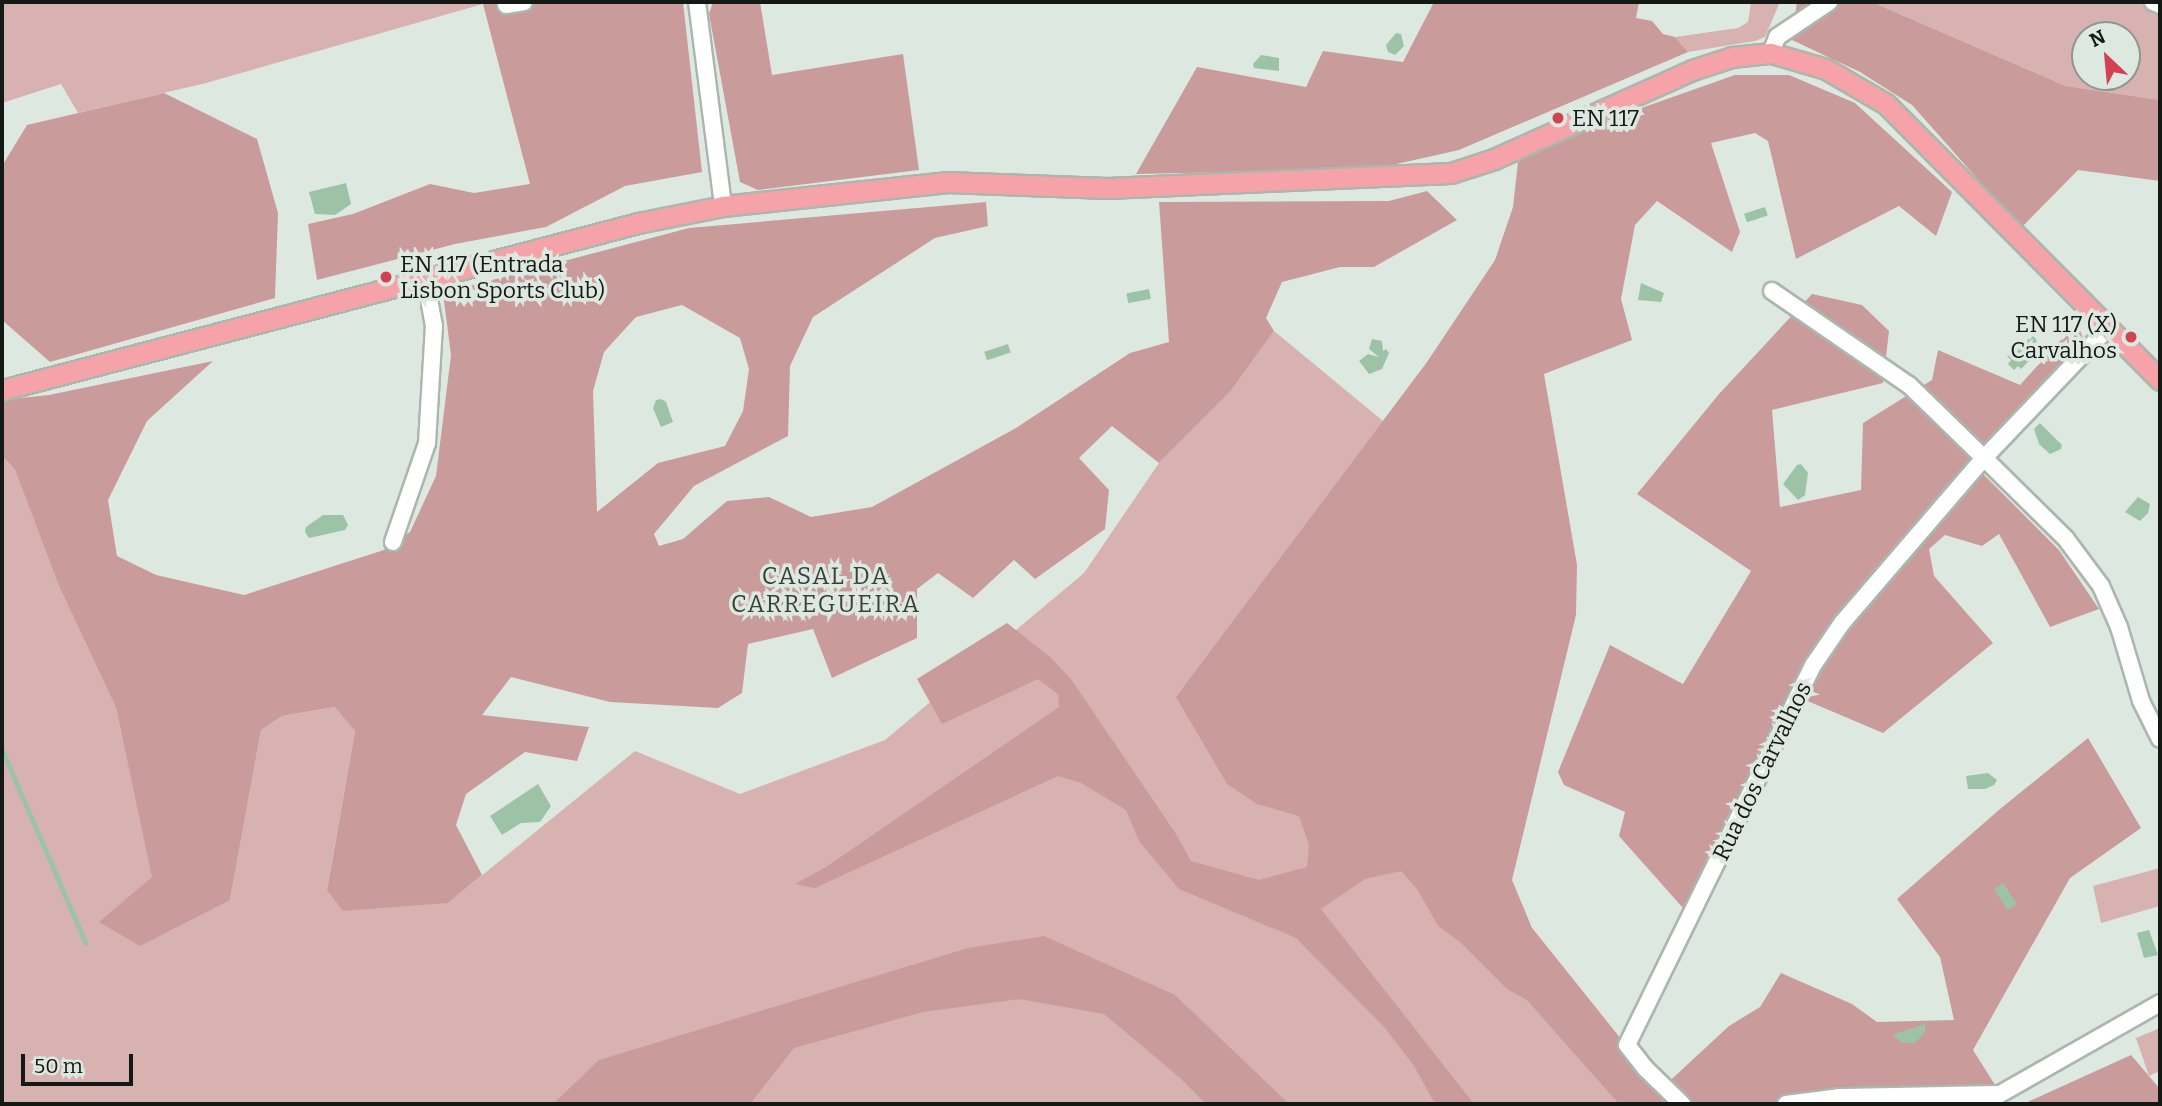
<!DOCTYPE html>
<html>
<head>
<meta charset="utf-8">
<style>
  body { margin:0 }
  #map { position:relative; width:2162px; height:1106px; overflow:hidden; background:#dde9e0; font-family:Bitter,serif }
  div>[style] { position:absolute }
  .green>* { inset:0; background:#d8b2b1 }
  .forest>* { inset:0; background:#ca9b9b }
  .water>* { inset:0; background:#9dc3a7; transform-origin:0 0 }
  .stream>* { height:4.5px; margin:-2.25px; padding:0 2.25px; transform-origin:2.25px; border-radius:2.25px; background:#9dc3a7 }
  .roads { filter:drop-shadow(2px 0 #abb6ad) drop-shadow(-2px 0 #abb6ad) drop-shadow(0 2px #abb6ad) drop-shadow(0 -2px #abb6ad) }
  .minor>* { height:16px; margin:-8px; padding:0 8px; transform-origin:8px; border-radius:8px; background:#fff }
  .major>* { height:19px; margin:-9.5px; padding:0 9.5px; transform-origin:9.5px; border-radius:9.5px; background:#f5a3a8 }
  .dots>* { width:19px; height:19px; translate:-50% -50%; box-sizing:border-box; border:4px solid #dde9e0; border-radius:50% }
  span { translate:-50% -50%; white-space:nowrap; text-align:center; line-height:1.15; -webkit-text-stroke:7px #dde9e0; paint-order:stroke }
  .poi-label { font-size:23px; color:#151916 }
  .left { translate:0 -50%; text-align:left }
  .right { translate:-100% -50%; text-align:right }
  .street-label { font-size:23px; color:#151916 }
  .neighbourhood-label { font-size:24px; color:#364038; letter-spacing:2px }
  .frame { position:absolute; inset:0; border:4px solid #151916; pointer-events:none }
  .north { position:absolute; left:2071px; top:21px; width:70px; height:70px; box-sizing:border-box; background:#dde9e0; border:2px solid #8d968f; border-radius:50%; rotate:334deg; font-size:19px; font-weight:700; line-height:28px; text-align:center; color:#151916 }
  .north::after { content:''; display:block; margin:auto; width:24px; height:32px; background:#d24251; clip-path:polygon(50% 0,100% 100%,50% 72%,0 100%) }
  .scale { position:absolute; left:21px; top:1054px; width:112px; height:32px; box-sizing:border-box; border:4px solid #151916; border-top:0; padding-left:9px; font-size:21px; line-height:24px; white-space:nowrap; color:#151916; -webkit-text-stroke:5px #dde9e0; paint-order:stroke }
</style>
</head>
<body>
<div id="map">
  <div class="green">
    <div style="clip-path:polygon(2px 2px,490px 2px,206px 83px,78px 113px,61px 84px,2px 103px)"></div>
    <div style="clip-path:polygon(1751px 2px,1780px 2px,1765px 37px,1755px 41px,1688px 52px,1675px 37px,1738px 28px,1748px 22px)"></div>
    <div style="clip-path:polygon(evenodd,1872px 2px,2160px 2px,2160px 100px,2066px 86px,1872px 2px,2085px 35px,2127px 35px,2127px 77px,2085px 77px,2085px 35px)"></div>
    <div style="clip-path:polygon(1274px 331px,1383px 421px,1177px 697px,1532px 928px,1661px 1089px,1683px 1104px,2px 1104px,2px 455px,15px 470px,58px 584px,116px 708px,153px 877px,230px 900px,261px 730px,282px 716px,336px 707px,355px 731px,327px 889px,448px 903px,635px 751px,740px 794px,885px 740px,1084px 573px,1159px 463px,1230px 392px)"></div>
    <div style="clip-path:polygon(2160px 868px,2160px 906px,2101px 923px,2093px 886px)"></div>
    <div style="clip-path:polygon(2160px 1028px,2160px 1071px,2149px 1076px,2136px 1038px)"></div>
  </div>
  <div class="forest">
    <div style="clip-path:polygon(490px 2px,683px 2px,702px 172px,625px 186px,546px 227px,455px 244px,317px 280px,308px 224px,353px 214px,430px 184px,474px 193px,530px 184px,483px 4px)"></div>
    <div style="clip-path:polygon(713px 2px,760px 2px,772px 75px,903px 54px,919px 170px,758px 190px,740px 182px,709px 14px)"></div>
    <div style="clip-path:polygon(1434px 2px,1639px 2px,1636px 18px,1652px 21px,1663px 34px,1675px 37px,1688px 52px,1459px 150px,1374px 169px,1136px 174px,1197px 67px,1306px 87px,1323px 51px,1403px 62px)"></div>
    <div style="clip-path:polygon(1797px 2px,1872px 2px,2066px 86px,2160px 100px,2160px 181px,2078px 170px,2021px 228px,1912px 105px,1860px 72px,1792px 40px)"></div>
    <div style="clip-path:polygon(1735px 75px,1789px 75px,1855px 103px,1952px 192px,1936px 236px,1899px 206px,1796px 259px,1768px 141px,1755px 133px,1711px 143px,1740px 232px,1732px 252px,1657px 201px,1635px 225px,1621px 299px,1632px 340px,1544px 374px,1577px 565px,1576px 615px,1512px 880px,1532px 928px,1661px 1089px,1729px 1026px,1760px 1007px,1781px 973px,1852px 1004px,1877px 1022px,1954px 1020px,1940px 957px,1897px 899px,2000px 809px,2088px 738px,2141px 828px,2070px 878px,1973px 1050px,2007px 1104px,1619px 1104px,1527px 1000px,1507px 989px,1460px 942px,1438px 926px,1417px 889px,1401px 871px,1365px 879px,1321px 909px,1474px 1104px,1435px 1104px,1414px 1066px,1385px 1028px,1296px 938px,1179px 889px,1139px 841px,1126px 810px,1081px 783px,1058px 776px,815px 888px,795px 884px,826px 867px,1059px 707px,1058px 694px,1038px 679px,942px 724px,917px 679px,1007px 623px,1050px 657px,1071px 679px,1176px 834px,1191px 861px,1259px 880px,1307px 867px,1309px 845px,1299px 816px,1257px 804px,1227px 784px,1176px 697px,1427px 362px,1495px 260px,1513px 207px,1518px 162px,1593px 125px)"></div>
    <div style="clip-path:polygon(164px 93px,257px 139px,278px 213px,275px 298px,50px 362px,2px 320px,2px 166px,27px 125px)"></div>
    <div style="clip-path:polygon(evenodd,1427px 191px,1457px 220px,1374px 267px,1340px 267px,1282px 282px,1266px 318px,1274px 331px,1230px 392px,1159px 463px,1112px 426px,1079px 458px,1109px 490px,1105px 529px,1035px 579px,1014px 560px,973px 598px,938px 573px,917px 589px,917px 638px,832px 678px,813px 629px,748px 644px,742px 693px,718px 708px,610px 702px,511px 677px,482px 715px,589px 727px,577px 761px,525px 752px,466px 794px,456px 825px,482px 875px,448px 903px,343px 911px,327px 890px,355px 731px,335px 707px,282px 716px,261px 730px,230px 900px,140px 946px,99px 922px,152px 877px,116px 708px,58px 584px,15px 470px,2px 455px,2px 400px,49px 395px,213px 361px,147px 421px,108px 500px,117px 556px,156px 575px,244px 595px,384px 550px,410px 532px,436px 476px,451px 355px,443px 293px,689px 228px,986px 202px,988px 226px,935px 238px,813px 317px,790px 366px,788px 436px,694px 486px,654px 534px,659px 546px,683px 539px,727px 501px,769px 497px,811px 517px,872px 507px,1016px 428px,1130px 353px,1169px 342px,1159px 202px,1389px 201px,1427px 191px,682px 305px,740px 338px,749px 369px,743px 411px,725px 446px,658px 463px,597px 512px,593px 391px,604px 352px,636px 317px,682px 305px)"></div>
    <div style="clip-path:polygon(1812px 294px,1862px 305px,1889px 331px,1883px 383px,1772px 410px,1780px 507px,1861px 490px,1863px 423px,1932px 380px,1938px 350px,2020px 385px,2077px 322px,2085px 344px,1970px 461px,2059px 550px,2099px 609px,2050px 627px,1999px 534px,1982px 546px,1945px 535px,1929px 549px,1934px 576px,1993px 643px,1883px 733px,1791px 694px,1683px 908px,1619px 836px,1625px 812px,1564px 785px,1558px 772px,1610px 645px,1683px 684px,1751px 571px,1637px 494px,1719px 394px)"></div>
    <div style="clip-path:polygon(1044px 936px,1175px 995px,1289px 1104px,1206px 1104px,1179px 1077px,1104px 1014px,1019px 999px,923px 1012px,794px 1048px,750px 1104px,553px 1104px,599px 1060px,968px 948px)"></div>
    <div style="clip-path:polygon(2131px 1055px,2160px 1089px,2160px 1104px,2023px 1104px)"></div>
  </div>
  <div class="water">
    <div style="clip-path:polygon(1396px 33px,1401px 34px,1404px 46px,1395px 55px,1388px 52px,1386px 45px)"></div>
    <div style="clip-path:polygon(1261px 55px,1279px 58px,1279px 71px,1254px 68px,1253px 64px)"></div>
    <div style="clip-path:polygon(346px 183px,351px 204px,335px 215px,315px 214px,309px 192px)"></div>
    <div style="left:1765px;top:207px;width:9px;height:22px;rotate:72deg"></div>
    <div style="clip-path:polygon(1641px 283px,1664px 293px,1661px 302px,1638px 300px)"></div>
    <div style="left:1149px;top:289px;width:10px;height:23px;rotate:79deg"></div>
    <div style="clip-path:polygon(2032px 335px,2043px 346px,2021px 369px,2018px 366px,2014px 370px,2008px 364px,2011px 360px,2007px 356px,2013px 355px)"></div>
    <div style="clip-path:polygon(1372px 339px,1382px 341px,1383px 351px,1386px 349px,1389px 353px,1382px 369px,1369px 374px,1359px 361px,1368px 354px,1379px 357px,1369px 349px)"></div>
    <div style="left:1008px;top:344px;width:9px;height:25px;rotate:72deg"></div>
    <div style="clip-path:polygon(661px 399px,666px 402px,673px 422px,661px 427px,653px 408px,656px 400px)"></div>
    <div style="clip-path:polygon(2040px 423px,2062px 445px,2061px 449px,2050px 454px,2039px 444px,2034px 429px)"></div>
    <div style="clip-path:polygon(1801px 464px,1808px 473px,1805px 495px,1798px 500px,1783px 484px,1797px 465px)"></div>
    <div style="clip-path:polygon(2138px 497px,2150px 504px,2148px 513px,2140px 521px,2125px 512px)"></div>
    <div style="clip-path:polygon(323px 515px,343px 515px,348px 525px,345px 530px,309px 538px,305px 532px,306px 527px)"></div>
    <div style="clip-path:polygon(1988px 773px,1997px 780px,1994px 785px,1985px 789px,1968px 789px,1966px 776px)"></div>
    <div style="clip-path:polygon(538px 784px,551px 806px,540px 822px,521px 823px,502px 835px,490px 816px)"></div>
    <div style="left:2003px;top:883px;width:25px;height:11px;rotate:56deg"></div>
    <div style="clip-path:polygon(2149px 930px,2158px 955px,2144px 958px,2137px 933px)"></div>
    <div style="clip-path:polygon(1925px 1024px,1925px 1032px,1915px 1043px,1902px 1043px,1892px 1035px)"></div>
  </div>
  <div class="stream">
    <div style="left:2px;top:749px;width:211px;rotate:66.6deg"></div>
  </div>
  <div class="roads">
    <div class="minor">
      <div style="left:697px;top:2px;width:206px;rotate:82.7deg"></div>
      <div style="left:2153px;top:2px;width:8px;rotate:23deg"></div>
      <div style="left:506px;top:5px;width:18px;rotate:-9deg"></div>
      <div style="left:1771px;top:53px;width:17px;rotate:-69deg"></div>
      <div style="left:1777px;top:37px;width:63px;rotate:-33.9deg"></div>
      <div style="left:1772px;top:291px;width:166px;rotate:34.5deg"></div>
      <div style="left:1909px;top:385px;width:105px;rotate:44.2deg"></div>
      <div style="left:1984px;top:458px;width:180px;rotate:-46.4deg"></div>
      <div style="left:393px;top:542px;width:105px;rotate:-71deg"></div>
      <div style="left:427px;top:443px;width:117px;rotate:-86.6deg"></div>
      <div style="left:434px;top:326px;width:49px;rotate:-100.6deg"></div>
      <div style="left:1682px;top:1104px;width:52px;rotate:-135.8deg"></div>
      <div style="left:1645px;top:1068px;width:29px;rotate:-128deg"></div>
      <div style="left:1627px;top:1045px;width:424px;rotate:-63.9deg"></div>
      <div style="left:1814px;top:664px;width:50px;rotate:-55.7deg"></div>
      <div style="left:1842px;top:623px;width:218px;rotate:-49.3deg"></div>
      <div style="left:1984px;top:458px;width:115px;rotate:44.6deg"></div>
      <div style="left:2066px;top:539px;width:59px;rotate:53.3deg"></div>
      <div style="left:2101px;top:586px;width:45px;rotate:66.3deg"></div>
      <div style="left:2119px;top:627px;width:77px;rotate:73.4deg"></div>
      <div style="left:2141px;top:701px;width:42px;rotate:63.4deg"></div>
      <div style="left:1786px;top:1104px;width:53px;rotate:-7.5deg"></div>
      <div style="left:1839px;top:1097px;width:161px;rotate:-1.1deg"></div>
      <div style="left:2000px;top:1094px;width:184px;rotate:-29.6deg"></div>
    </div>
    <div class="major">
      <div style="left:2px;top:390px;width:658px;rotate:-14.71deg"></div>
      <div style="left:638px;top:223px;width:87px;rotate:-11.3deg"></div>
      <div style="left:723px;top:206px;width:224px;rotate:-6.1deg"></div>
      <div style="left:946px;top:182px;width:161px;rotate:2.1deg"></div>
      <div style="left:1107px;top:188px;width:344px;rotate:-2.5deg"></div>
      <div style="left:1451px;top:173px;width:45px;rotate:-18deg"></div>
      <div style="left:1494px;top:159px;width:217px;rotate:-24.2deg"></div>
      <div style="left:1692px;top:70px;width:42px;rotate:-18deg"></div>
      <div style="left:1732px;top:57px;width:39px;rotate:-6deg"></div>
      <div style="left:1771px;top:53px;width:57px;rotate:16.2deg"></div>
      <div style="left:1826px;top:69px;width:69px;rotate:30.3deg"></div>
      <div style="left:1886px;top:104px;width:389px;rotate:45.2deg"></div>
    </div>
  </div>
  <div class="dots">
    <div style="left:1558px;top:118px;background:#d24251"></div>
    <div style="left:386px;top:277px;background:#d24251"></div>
    <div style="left:2131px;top:337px;background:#d24251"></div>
  </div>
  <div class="poi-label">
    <span class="left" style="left:1572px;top:118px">EN 117</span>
    <span class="left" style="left:400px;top:277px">EN 117 (Entrada<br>Lisbon Sports Club)</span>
    <span class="right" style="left:2117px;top:337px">EN 117 (X)<br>Carvalhos</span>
  </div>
  <div class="street-label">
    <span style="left:1762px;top:771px;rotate:-64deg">Rua dos Carvalhos</span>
  </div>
  <div class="neighbourhood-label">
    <span style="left:826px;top:591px">CASAL DA<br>CARREGUEIRA</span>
  </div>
  <div class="frame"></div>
  <div class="north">N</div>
  <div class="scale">50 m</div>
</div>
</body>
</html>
